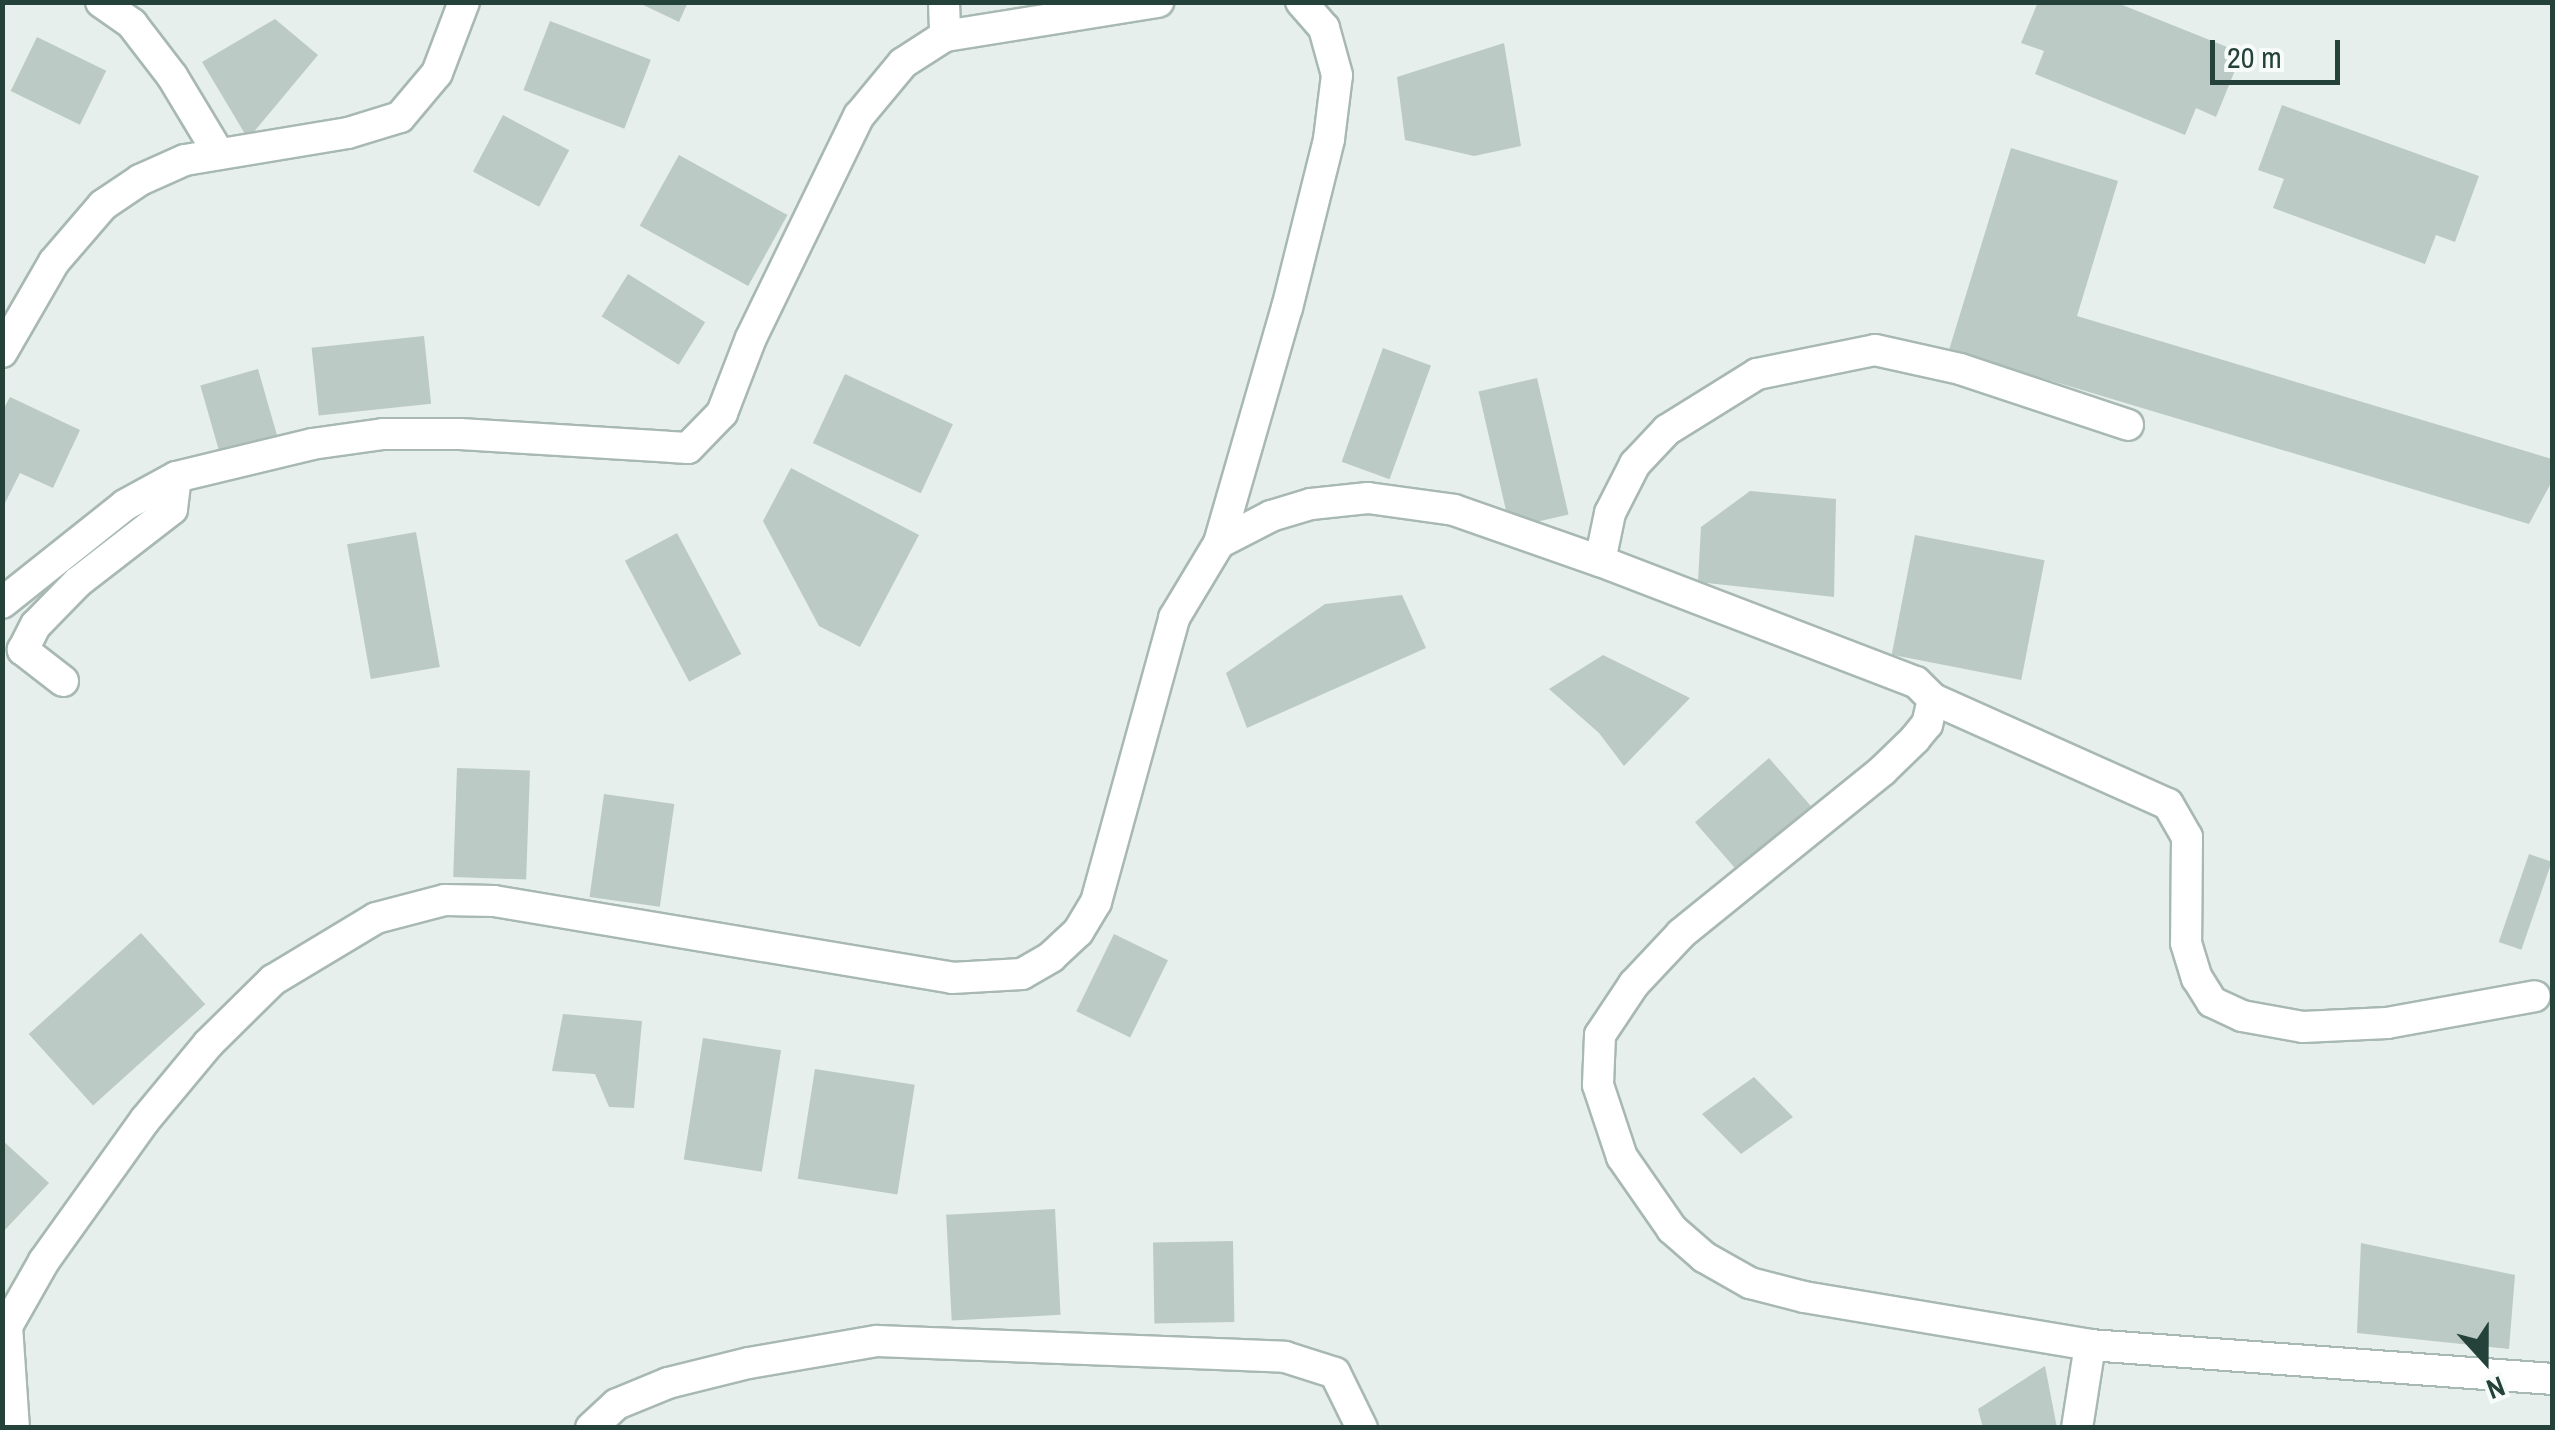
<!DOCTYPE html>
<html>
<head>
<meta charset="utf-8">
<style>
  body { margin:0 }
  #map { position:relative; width:2555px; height:1430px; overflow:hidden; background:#e6efeb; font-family:"Archivo Narrow",sans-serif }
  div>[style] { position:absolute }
  .building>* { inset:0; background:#bbcac4; transform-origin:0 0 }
  .roads { filter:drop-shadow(2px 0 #a8b8b2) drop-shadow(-2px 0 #a8b8b2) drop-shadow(0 2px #a8b8b2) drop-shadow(0 -2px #a8b8b2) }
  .minor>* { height:30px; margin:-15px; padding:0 15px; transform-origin:15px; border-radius:15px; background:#fff }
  span { translate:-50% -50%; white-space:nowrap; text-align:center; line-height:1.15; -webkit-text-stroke:10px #f7fbf9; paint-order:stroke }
  .frame { position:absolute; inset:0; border:5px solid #24423a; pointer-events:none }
  .north { position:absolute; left:2435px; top:1310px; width:100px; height:100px; -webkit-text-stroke:8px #f7fbf9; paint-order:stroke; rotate:159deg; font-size:28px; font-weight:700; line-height:40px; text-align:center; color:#24423a }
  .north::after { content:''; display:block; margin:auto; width:35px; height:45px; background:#24423a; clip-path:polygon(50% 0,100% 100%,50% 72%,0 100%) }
  .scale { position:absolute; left:2210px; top:40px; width:130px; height:45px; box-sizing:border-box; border:5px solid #24423a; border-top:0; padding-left:12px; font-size:30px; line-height:35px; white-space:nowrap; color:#24423a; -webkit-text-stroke:8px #f7fbf9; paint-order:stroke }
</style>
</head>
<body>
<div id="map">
  <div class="building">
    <div style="clip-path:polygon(637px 2px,688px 2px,679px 22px)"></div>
    <div style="clip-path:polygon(2038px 2px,2115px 2px,2242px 53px,2216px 117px,2196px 108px,2185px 135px,2035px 74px,2044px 51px,2021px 43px)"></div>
    <div style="clip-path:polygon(275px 19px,318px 55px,248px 139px,202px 62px)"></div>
    <div style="left:550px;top:21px;width:108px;height:74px;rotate:21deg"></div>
    <div style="left:37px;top:37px;width:77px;height:60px;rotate:26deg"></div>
    <div style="clip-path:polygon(1504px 43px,1521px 146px,1474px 156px,1405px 140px,1397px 77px)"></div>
    <div style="clip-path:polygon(2282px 105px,2479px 176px,2455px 242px,2436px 235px,2425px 264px,2273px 208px,2284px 179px,2258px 170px)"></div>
    <div style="left:503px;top:115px;width:75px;height:64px;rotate:28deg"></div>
    <div style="clip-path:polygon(2011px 148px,2118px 181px,2077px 316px,2552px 459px,2552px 481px,2529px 524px,1949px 350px)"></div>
    <div style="left:679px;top:155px;width:124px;height:81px;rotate:29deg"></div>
    <div style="left:628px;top:274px;width:91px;height:50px;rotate:32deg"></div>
    <div style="left:424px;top:336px;width:68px;height:113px;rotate:84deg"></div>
    <div style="left:1383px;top:348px;width:51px;height:121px;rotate:20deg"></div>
    <div style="left:258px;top:369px;width:72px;height:60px;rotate:74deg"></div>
    <div style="left:845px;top:374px;width:119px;height:76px;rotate:25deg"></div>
    <div style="left:1537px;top:378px;width:140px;height:60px;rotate:77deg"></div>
    <div style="clip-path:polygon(10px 397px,80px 430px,53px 488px,20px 473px,2px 509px,2px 412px)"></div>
    <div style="clip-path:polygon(791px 468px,919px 535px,860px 647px,819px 626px,763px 521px)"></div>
    <div style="clip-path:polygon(1750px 491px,1836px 499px,1834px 597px,1698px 582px,1701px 527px)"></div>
    <div style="left:416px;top:532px;width:137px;height:70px;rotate:80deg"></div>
    <div style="left:677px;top:533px;width:137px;height:59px;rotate:62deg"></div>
    <div style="left:1915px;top:535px;width:132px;height:122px;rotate:11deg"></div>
    <div style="clip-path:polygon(1402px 595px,1426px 648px,1247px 728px,1226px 673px,1325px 604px)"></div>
    <div style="clip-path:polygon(1603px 655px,1690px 698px,1624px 766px,1599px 733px,1549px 689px)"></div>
    <div style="left:1769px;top:758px;width:69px;height:98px;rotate:49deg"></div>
    <div style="left:457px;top:768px;width:73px;height:109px;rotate:2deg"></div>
    <div style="left:604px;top:794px;width:71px;height:104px;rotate:8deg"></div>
    <div style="left:2529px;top:854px;width:24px;height:93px;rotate:19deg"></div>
    <div style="left:141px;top:933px;width:96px;height:151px;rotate:48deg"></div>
    <div style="left:1114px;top:934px;width:60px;height:86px;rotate:26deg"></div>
    <div style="clip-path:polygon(563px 1014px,642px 1021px,634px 1108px,609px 1107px,595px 1074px,552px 1071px)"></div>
    <div style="left:703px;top:1038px;width:79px;height:123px;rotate:9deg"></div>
    <div style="left:815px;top:1069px;width:101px;height:111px;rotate:9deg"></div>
    <div style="clip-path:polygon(1754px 1077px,1793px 1117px,1741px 1154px,1702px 1114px)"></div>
    <div style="clip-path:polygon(2px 1140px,49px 1183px,2px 1233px)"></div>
    <div style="left:1055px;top:1209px;width:106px;height:109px;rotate:87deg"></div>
    <div style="left:1233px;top:1241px;width:81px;height:80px;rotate:89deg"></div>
    <div style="clip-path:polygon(2361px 1243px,2515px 1275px,2509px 1349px,2357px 1333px)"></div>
    <div style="clip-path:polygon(2045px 1366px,2057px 1428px,1983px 1428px,1978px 1409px)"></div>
  </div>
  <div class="roads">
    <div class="minor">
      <div style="left:101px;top:2px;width:38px;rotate:35deg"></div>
      <div style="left:132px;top:24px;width:66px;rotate:52.4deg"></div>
      <div style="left:172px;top:76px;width:91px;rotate:58.9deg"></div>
      <div style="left:944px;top:2px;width:34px;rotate:88deg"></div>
      <div style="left:2px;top:352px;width:104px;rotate:-60deg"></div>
      <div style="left:54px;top:262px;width:75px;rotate:-49.3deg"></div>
      <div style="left:103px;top:205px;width:45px;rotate:-34deg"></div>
      <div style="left:140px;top:180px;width:49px;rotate:-24deg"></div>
      <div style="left:185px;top:160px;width:165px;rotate:-9.4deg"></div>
      <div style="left:348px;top:133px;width:54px;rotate:-17.1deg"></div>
      <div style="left:400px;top:117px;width:57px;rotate:-49.9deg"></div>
      <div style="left:437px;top:73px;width:76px;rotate:-69.2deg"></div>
      <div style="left:1219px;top:543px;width:245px;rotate:-73.9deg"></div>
      <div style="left:1287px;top:308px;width:174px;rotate:-76deg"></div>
      <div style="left:1329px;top:139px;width:64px;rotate:-82.9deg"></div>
      <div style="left:1337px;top:75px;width:49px;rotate:-105.5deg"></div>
      <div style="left:1324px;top:28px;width:35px;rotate:-131deg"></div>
      <div style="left:1600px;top:561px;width:49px;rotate:-78.2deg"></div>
      <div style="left:1610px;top:513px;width:55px;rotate:-63deg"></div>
      <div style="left:1635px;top:464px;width:47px;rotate:-46.7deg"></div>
      <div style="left:1667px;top:430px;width:106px;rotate:-31.9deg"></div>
      <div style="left:1757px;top:374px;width:120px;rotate:-11.5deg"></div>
      <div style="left:1875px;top:350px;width:87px;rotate:12.6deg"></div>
      <div style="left:1960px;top:369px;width:177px;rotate:18.4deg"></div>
      <div style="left:2px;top:603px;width:157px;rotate:-38.5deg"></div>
      <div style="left:125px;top:505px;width:58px;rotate:-28.8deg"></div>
      <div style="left:176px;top:477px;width:140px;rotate:-13.6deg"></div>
      <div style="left:312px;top:444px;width:72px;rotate:-8deg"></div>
      <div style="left:383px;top:434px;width:77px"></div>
      <div style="left:460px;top:434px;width:228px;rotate:3.5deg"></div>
      <div style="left:688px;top:448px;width:49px;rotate:-45.8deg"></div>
      <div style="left:722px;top:413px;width:80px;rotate:-68.9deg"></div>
      <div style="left:751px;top:338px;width:247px;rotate:-64.1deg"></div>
      <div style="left:859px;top:116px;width:69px;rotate:-50.3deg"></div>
      <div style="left:903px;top:63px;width:50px;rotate:-32.7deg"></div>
      <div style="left:945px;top:36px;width:216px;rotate:-9.1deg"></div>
      <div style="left:63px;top:681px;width:51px;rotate:-142.2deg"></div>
      <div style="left:23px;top:650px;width:28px;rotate:-63deg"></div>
      <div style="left:36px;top:625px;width:60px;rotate:-45.7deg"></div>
      <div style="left:78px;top:582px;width:119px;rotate:-37.8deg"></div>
      <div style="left:172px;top:509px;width:32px;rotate:-83deg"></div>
      <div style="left:1933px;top:699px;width:257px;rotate:24.1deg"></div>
      <div style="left:2168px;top:804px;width:38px;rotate:60deg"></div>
      <div style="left:2187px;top:837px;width:106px;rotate:90.5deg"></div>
      <div style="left:2186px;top:943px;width:37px;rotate:73deg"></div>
      <div style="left:2197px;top:978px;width:28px;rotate:58deg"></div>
      <div style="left:2212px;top:1002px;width:33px;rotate:25deg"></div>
      <div style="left:2242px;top:1016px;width:62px;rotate:10.2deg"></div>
      <div style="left:2303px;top:1027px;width:84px;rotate:-2.7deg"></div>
      <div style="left:2387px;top:1023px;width:150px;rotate:-10.3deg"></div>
      <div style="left:7px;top:1326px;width:102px;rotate:86.1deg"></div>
      <div style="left:2px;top:1335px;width:85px;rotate:-60.4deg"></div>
      <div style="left:44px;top:1261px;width:173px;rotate:-54.4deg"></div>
      <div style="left:145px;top:1120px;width:99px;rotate:-50.3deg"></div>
      <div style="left:208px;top:1044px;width:91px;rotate:-44.6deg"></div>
      <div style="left:273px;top:980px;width:120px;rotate:-31deg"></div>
      <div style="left:376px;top:918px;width:71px;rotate:-14.6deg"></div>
      <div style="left:445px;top:900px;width:49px;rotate:1.2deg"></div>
      <div style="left:494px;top:901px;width:464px;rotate:9.5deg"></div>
      <div style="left:952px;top:978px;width:70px;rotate:-3.3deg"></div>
      <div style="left:1022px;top:974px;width:34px;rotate:-30deg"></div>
      <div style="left:1051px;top:957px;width:37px;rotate:-43deg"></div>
      <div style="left:1078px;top:932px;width:35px;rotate:-59deg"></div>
      <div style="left:1096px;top:902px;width:295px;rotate:-74.6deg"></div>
      <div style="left:1174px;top:618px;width:87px;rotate:-59deg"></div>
      <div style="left:1219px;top:543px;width:59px;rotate:-27.4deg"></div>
      <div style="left:1271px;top:516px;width:42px;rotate:-16.7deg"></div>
      <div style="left:1311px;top:504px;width:57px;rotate:-6deg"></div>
      <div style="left:1368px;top:498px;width:87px;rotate:7.9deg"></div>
      <div style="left:1454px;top:510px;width:155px;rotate:19.3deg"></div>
      <div style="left:1600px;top:561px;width:338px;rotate:21deg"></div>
      <div style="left:1916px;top:682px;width:24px;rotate:45deg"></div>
      <div style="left:1933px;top:699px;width:26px;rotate:103deg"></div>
      <div style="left:1927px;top:724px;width:19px;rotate:129deg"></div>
      <div style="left:1915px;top:739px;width:46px;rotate:135.9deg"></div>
      <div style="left:1882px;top:771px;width:259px;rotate:141deg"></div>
      <div style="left:1681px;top:934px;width:69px;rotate:133.2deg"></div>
      <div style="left:1634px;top:984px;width:61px;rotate:123.7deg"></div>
      <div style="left:1600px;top:1035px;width:50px;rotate:92.3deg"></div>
      <div style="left:1598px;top:1085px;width:76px;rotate:71.6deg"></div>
      <div style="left:1622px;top:1157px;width:88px;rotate:55.2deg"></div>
      <div style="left:1672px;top:1229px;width:43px;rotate:41.2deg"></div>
      <div style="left:1704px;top:1257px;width:53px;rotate:29.5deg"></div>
      <div style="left:1750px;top:1283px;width:56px;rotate:14.5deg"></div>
      <div style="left:1804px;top:1297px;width:290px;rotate:9.5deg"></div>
      <div style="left:2090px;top:1345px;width:463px;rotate:4.2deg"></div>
      <div style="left:591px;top:1428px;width:35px;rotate:-43deg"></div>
      <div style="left:617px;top:1404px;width:55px;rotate:-22.4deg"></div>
      <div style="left:668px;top:1383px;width:83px;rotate:-13.9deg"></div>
      <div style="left:749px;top:1363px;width:130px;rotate:-9.8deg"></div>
      <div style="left:877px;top:1341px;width:408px;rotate:2.2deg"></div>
      <div style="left:1285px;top:1357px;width:52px;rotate:17.7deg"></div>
      <div style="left:1335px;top:1373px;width:61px;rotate:63.9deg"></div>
      <div style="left:2077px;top:1428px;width:84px;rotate:-81.1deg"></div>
    </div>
  </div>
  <div class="frame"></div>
  <div class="north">N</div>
  <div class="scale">20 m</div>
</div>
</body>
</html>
